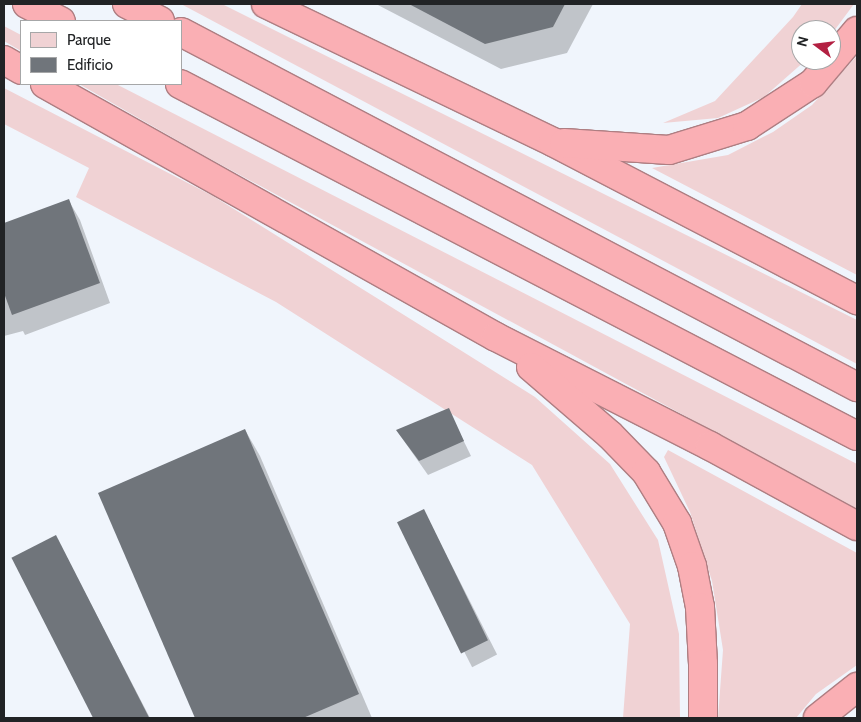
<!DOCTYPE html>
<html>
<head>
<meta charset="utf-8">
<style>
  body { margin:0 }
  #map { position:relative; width:861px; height:722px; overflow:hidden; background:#f0f5fc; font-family:Cabin,sans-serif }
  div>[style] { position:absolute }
  .green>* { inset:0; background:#f0d2d4 }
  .shadow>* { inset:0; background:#0003; transform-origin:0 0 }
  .building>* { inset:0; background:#70757b; transform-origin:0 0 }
  .roads { filter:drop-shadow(1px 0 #ae7e82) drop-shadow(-1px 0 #ae7e82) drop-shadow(0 1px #ae7e82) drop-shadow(0 -1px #ae7e82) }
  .motorway>* { height:28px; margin:-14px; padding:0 14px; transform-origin:14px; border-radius:14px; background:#faafb4 }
  span { translate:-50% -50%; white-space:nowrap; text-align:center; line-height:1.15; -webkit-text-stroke:4px #fff; paint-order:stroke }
  .frame { position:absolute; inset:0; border:5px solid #212325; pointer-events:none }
  .legend { position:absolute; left:20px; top:20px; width:162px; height:65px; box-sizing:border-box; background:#fff; border:1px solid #a6a7a8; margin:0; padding:6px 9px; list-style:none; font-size:15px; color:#212325 }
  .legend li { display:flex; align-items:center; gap:10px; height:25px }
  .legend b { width:25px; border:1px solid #a6a7a8 }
  .north { position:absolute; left:791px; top:20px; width:50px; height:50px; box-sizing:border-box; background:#fff; border:1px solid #a6a7a8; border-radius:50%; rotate:285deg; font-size:14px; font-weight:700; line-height:20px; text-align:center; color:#212325 }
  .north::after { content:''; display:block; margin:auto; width:18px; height:22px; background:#b32042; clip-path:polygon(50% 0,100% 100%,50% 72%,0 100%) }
</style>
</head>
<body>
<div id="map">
  <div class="green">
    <div style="clip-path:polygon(181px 4px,222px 4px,857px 320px,857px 364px)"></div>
    <div style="clip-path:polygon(802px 4px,854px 4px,831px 35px,831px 30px,801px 30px,801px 60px,806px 60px,764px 97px,718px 118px,663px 123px,715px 101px,793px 17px)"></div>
    <div style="clip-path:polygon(4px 26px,21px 35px,21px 51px,4px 41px)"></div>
    <div style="clip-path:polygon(857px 56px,857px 275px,652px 168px,728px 155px,773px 132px,812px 105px)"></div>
    <div style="clip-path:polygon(79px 84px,116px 84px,857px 464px,857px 509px,203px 155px)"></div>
    <div style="clip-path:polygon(4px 88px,213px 196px,457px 348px,535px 397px,610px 464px,658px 540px,679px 634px,680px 718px,623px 718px,630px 624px,532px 465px,276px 302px,76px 197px,89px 168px,4px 124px)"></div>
    <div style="clip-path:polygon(668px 450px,857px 553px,857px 665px,816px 694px,796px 718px,718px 718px,723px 650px,712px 581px,690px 512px,664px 457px)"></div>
  </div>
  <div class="shadow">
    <div style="clip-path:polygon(376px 4px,593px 4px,567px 53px,501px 69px)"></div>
    <div style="clip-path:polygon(69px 201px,80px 220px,110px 303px,25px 335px,23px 331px,4px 336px,4px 225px)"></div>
    <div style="clip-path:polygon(448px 409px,471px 456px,428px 475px,397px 431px)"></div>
    <div style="clip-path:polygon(245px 430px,260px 456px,372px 718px,196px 718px,100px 493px)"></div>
    <div style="left:424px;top:511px;width:161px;height:28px;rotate:63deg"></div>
    <div style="clip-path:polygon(67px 558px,150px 718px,96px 718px,13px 559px)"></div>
  </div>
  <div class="building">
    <div style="clip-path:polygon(409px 4px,565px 4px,553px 27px,485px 44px)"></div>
    <div style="clip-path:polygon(69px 199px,100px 283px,12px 315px,4px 293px,4px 223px)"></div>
    <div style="clip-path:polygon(449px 408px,464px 441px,419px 461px,396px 430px)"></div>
    <div style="clip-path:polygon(245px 429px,359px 694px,303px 718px,195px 718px,98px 493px)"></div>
    <div style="left:424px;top:509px;width:146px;height:30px;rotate:64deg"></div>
    <div style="left:56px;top:535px;width:206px;height:50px;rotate:63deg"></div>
  </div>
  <div class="roads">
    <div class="motorway">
      <div style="left:27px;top:4px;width:38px;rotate:27deg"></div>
      <div style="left:127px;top:4px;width:37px;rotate:27deg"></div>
      <div style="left:266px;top:4px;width:318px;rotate:25.7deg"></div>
      <div style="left:553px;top:142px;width:343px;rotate:27.5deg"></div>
      <div style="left:181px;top:32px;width:764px;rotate:27.71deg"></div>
      <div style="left:4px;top:60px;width:20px;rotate:30deg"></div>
      <div style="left:45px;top:84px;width:517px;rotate:29.29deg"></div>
      <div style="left:496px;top:337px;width:240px;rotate:27deg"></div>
      <div style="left:710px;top:446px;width:167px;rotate:28.6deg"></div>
      <div style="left:180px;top:84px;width:763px;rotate:27.47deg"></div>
      <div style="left:564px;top:143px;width:105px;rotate:3.8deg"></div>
      <div style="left:669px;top:150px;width:82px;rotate:-17.1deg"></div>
      <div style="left:747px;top:126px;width:79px;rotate:-33.1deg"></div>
      <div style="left:813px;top:83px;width:68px;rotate:-49.8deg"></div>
      <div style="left:531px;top:367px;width:104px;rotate:40.7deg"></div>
      <div style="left:610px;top:435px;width:52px;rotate:45.8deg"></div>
      <div style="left:646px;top:472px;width:60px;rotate:58.7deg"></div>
      <div style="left:677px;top:523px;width:46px;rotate:70.8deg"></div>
      <div style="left:692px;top:566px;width:42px;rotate:79deg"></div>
      <div style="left:700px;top:607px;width:57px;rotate:87deg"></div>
      <div style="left:703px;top:664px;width:54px;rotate:90deg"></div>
      <div style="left:818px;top:718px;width:50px;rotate:-38.5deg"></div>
    </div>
  </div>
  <div class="frame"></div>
  <ul class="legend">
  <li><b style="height:14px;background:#f0d2d4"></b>Parque</li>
  <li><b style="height:14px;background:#70757b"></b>Edificio</li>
  </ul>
  <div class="north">N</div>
</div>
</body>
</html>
